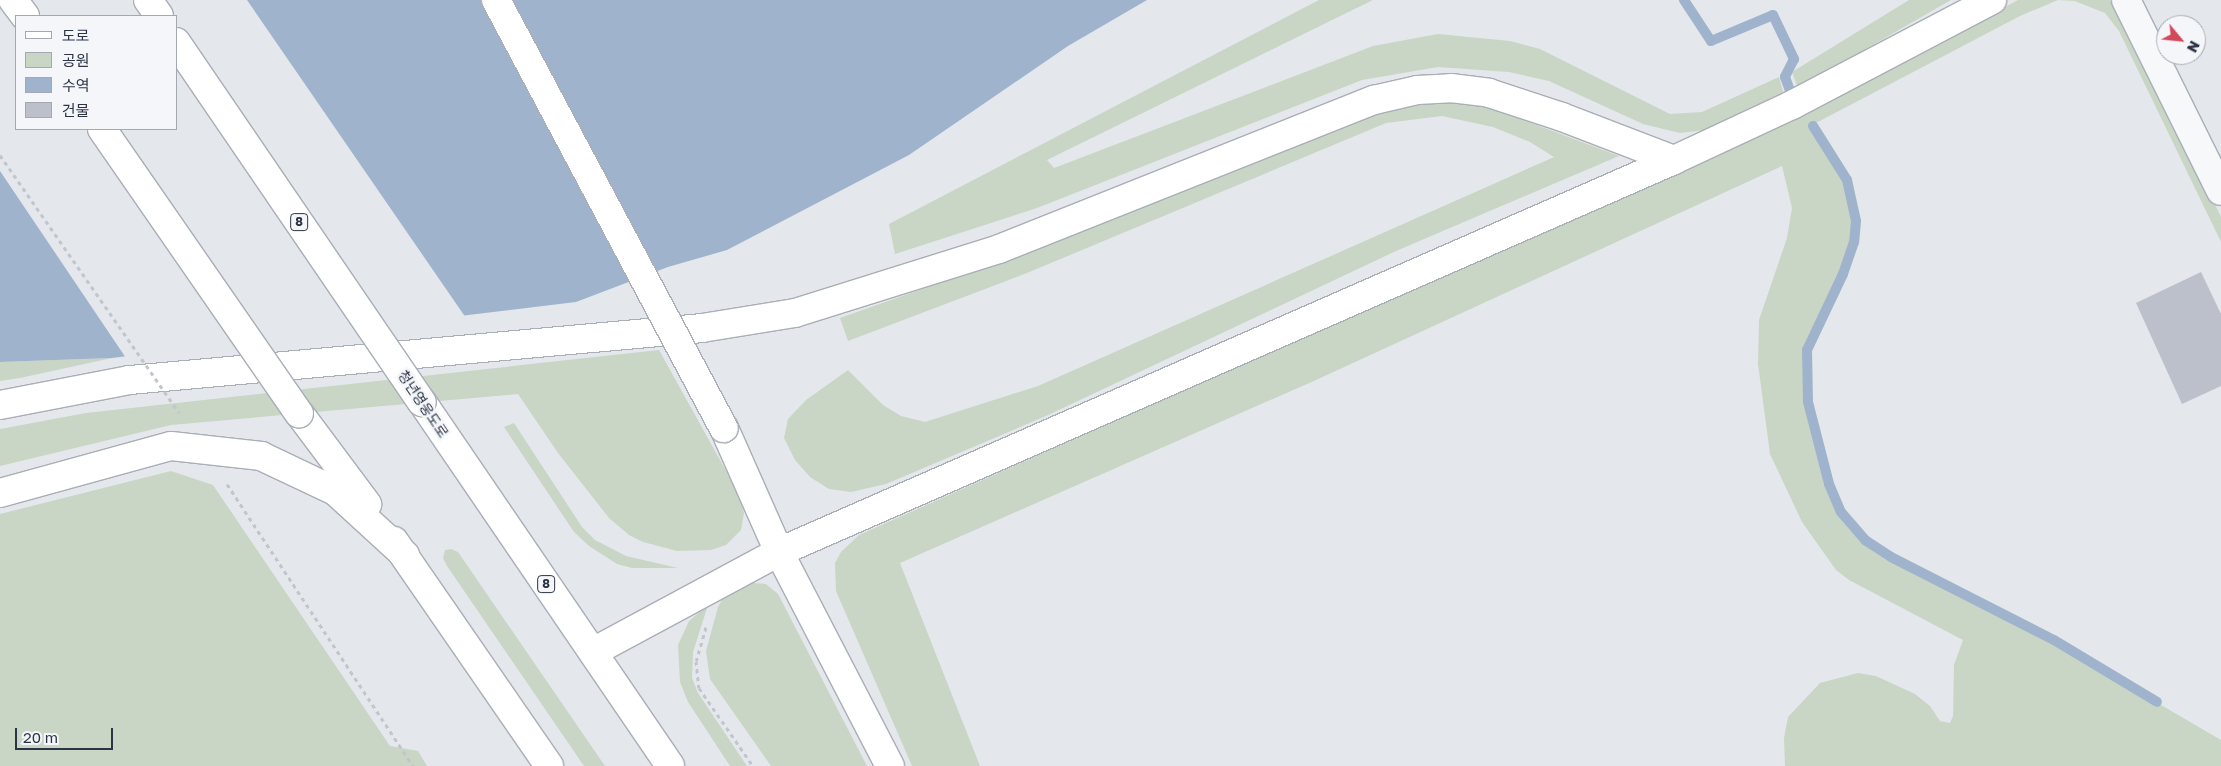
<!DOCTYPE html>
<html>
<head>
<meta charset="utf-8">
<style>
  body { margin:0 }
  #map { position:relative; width:2221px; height:766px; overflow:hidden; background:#e4e7ec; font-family:"Golos Text","Noto Sans KR",sans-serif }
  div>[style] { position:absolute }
  .green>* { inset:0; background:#c9d6c5 }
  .water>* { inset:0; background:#9fb4cc }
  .pier>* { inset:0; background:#e4e7ec }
  .stream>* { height:10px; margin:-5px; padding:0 5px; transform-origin:5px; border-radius:5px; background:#9fb4cc }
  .building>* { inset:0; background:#bbc0ca }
  .path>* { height:3px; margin-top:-1.5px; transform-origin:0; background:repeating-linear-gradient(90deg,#c2c5cb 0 4px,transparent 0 8px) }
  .roads { filter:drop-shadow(1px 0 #a9aeb7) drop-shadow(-1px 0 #a9aeb7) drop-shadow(0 1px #a9aeb7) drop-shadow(0 -1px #a9aeb7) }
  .street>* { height:28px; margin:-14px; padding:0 14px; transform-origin:14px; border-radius:14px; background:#f7f8fa }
  .secondary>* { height:28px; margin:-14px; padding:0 14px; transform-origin:14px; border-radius:14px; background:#fff }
  .highway>* { height:28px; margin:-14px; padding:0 14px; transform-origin:14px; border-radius:14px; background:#fff }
  .path-bridge>* { height:3px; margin-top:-1.5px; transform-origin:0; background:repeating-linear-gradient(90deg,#c2c5cb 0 4px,transparent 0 8px) }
  .bridges { filter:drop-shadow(1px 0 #a9aeb7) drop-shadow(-1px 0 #a9aeb7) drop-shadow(0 1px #a9aeb7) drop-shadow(0 -1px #a9aeb7) }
  .secondary-bridge>* { height:28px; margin:-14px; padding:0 14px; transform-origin:14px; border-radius:14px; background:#fff }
  .highway-bridge>* { height:28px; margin:-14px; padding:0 14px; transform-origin:14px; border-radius:14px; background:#fff }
  span { translate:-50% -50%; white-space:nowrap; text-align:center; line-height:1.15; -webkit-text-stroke:5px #f4f6f9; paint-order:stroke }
  .shield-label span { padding:1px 4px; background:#f4f6f9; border:1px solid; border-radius:4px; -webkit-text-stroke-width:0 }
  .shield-label { font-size:12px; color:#2b3445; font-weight:700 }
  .street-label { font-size:14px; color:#2b3445 }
  .legend { position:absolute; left:15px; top:15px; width:162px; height:115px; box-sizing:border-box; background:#f4f6f9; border:1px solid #a4a8b1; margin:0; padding:6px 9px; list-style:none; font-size:15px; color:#2b3445 }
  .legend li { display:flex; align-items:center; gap:10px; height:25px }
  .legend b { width:25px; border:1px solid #a4a8b1 }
  .north { position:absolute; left:2156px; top:15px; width:50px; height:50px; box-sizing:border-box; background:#f4f6f9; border:1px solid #a4a8b1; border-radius:50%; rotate:118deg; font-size:14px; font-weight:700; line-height:20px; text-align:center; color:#2b3445 }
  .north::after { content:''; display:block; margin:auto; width:18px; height:22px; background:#d1495b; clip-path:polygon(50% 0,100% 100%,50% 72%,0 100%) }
  .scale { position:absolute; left:15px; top:728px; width:98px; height:22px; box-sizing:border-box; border:2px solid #2b3445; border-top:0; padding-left:6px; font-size:15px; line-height:18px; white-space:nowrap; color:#2b3445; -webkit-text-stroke:4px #f4f6f9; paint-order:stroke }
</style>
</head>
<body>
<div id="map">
  <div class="green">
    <div style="clip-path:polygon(1319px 0,1373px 0,1047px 160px,1054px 168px,1373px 46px,1438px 34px,1510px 41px,1540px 49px,1670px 114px,1702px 112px,1779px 77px,1784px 95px,1714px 129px,1680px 133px,1643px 124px,1549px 81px,1509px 72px,1438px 67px,1362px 80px,1037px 208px,895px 254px,889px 224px)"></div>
    <div style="clip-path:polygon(1909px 0,1951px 0,1798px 88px,1792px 72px)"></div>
    <div style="clip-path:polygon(2018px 0,2109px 0,2121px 8px,2221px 217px,2221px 242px,2119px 31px,2105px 13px,2075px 1px,2058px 0,2020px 16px,1814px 124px,1810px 123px,1822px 149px,1845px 181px,1853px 221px,1852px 241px,1841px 273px,1804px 350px,1806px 402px,1815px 448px,1839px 513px,1863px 542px,1890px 559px,2053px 642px,2221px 740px,2221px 766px,1785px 766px,1784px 738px,1788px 717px,1820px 683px,1858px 673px,1876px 676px,1915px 694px,1930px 706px,1940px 721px,1950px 723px,1953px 716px,1954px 665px,1963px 640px,1849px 580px,1836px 570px,1802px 522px,1770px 454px,1758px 364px,1759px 320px,1787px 238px,1792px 208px,1782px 166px,1316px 380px,900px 563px,980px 766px,912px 766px,836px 591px,835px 563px,841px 552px,859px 535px,1804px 115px)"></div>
    <div style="clip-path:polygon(1408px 101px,1473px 101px,1619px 156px,1396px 251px,1046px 416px,886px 484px,851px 492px,829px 489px,810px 477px,795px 460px,784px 438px,788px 419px,806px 400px,848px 370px,883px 405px,901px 416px,925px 422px,1038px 386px,1554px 157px,1530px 142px,1493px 127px,1442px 116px,1386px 123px,1027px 273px,848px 341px,840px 318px,999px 262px)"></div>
    <div style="clip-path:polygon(659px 350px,740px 496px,744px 513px,741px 530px,726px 545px,711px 550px,677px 551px,643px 542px,629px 535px,609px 518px,558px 453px,518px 394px,171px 425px,0 466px,0 429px,86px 413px)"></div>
    <div style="clip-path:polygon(112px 358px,20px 378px,0 381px,0 362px)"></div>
    <div style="clip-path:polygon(514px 423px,582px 527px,595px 540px,626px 556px,678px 568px,632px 568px,617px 564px,589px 546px,574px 532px,504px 427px)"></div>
    <div style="clip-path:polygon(171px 471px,213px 485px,390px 746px,418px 751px,427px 766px,0 766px,0 514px)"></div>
    <div style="clip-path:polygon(451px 549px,458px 552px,605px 766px,584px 766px,447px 566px,443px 558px,445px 550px)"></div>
    <div style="clip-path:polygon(751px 583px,766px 584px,778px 594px,867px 766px,771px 766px,710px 679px,706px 651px,718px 607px,723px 598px)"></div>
    <div style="clip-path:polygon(708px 605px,693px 652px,692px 678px,698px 693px,747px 766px,730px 766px,688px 702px,680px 682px,678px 645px,689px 621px)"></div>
  </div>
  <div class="water">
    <div style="clip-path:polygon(evenodd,0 0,1147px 0,1068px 46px,909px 155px,727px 250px,668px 267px,576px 302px,112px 358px,0 362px,0 0,16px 16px,176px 16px,176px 129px,16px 129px,16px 16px)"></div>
  </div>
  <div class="pier">
    <div style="clip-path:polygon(evenodd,0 0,247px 0,466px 318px,126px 358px,0 171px,0 0,16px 16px,176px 16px,176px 129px,16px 129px,16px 16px)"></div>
  </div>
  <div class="stream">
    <div style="left:1684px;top:0;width:49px;rotate:56.6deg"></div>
    <div style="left:1711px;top:41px;width:67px;rotate:-22.8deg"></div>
    <div style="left:1773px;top:15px;width:49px;rotate:64.5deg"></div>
    <div style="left:1794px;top:59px;width:20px;rotate:117deg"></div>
    <div style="left:1785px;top:77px;width:15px;rotate:70deg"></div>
    <div style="left:1813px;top:126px;width:64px;rotate:57.8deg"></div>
    <div style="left:1847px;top:180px;width:42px;rotate:77.6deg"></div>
    <div style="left:1856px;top:221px;width:21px;rotate:95deg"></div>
    <div style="left:1854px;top:242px;width:34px;rotate:109deg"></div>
    <div style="left:1843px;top:274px;width:84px;rotate:115.3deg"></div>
    <div style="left:1807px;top:350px;width:52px;rotate:88.9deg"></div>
    <div style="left:1808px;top:402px;width:85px;rotate:75.6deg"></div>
    <div style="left:1829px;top:484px;width:30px;rotate:67deg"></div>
    <div style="left:1841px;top:512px;width:37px;rotate:49deg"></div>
    <div style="left:1865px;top:540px;width:31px;rotate:33deg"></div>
    <div style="left:1891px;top:557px;width:183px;rotate:27deg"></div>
    <div style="left:2054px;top:640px;width:120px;rotate:31deg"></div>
  </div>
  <div class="building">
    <div style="clip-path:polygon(2201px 272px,2221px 314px,2221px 386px,2182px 404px,2136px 303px)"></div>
  </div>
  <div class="path">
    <div style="left:227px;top:484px;width:338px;rotate:56.6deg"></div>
    <div style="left:706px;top:627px;width:35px;rotate:106deg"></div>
    <div style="left:696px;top:661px;width:27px;rotate:84deg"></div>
    <div style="left:699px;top:688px;width:95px;rotate:55.3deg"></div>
  </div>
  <div class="roads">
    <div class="street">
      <div style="left:2126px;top:0;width:213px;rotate:63.6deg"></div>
    </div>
    <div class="secondary">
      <div style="left:0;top:405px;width:132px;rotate:-10.9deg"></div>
      <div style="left:130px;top:380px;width:574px;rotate:-5.19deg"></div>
      <div style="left:702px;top:328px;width:94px;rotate:-9.2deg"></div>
      <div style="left:795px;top:313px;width:214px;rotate:-17.4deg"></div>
      <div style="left:999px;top:249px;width:404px;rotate:-21.7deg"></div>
      <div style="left:1374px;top:100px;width:44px;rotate:-13.1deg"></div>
      <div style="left:1417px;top:90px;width:34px;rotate:-3deg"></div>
      <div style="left:1451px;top:88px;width:38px;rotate:7deg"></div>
      <div style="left:1489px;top:93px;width:77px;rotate:18.2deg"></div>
      <div style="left:1562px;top:117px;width:120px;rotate:21deg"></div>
      <div style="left:724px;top:428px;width:136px;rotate:66.1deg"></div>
      <div style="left:779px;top:552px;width:241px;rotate:62.6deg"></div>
      <div style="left:779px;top:552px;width:977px;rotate:-23.65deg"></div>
      <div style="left:1674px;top:160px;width:130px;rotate:-25deg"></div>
      <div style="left:1792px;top:105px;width:226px;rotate:-27.7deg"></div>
    </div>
    <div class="highway">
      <div style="left:13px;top:0;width:20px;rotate:53deg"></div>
      <div style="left:148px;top:0;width:19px;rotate:55deg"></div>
      <div style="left:422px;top:402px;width:440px;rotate:55.7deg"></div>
      <div style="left:299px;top:413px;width:114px;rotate:53.2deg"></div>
      <div style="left:0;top:493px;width:177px;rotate:-15.4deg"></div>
      <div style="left:171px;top:446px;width:91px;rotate:6.3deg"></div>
      <div style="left:261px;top:456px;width:82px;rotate:25.3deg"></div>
      <div style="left:335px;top:491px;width:95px;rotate:42.4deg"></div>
      <div style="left:394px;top:541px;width:273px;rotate:55.4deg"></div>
      <div style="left:593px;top:652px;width:211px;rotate:-28.3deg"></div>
    </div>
  </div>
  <div class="path-bridge">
    <div style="left:0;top:155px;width:314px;rotate:55.2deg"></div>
  </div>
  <div class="bridges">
    <div class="secondary-bridge">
      <div style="left:496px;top:0;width:485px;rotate:62deg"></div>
    </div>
    <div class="highway-bridge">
      <div style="left:176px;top:42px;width:436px;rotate:55.7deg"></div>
      <div style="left:102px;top:129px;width:346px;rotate:55.3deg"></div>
    </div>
  </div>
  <div class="shield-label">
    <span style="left:299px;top:222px">8</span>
    <span style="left:546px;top:584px">8</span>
  </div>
  <div class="street-label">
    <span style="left:423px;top:404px;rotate:56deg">청년영웅도로</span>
  </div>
  <ul class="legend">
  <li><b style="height:6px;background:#fff"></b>도로</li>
  <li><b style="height:14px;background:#c9d6c5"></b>공원</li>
  <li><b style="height:14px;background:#9fb4cc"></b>수역</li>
  <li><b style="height:14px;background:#bbc0ca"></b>건물</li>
  </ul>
  <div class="north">N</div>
  <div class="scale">20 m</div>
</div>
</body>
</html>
